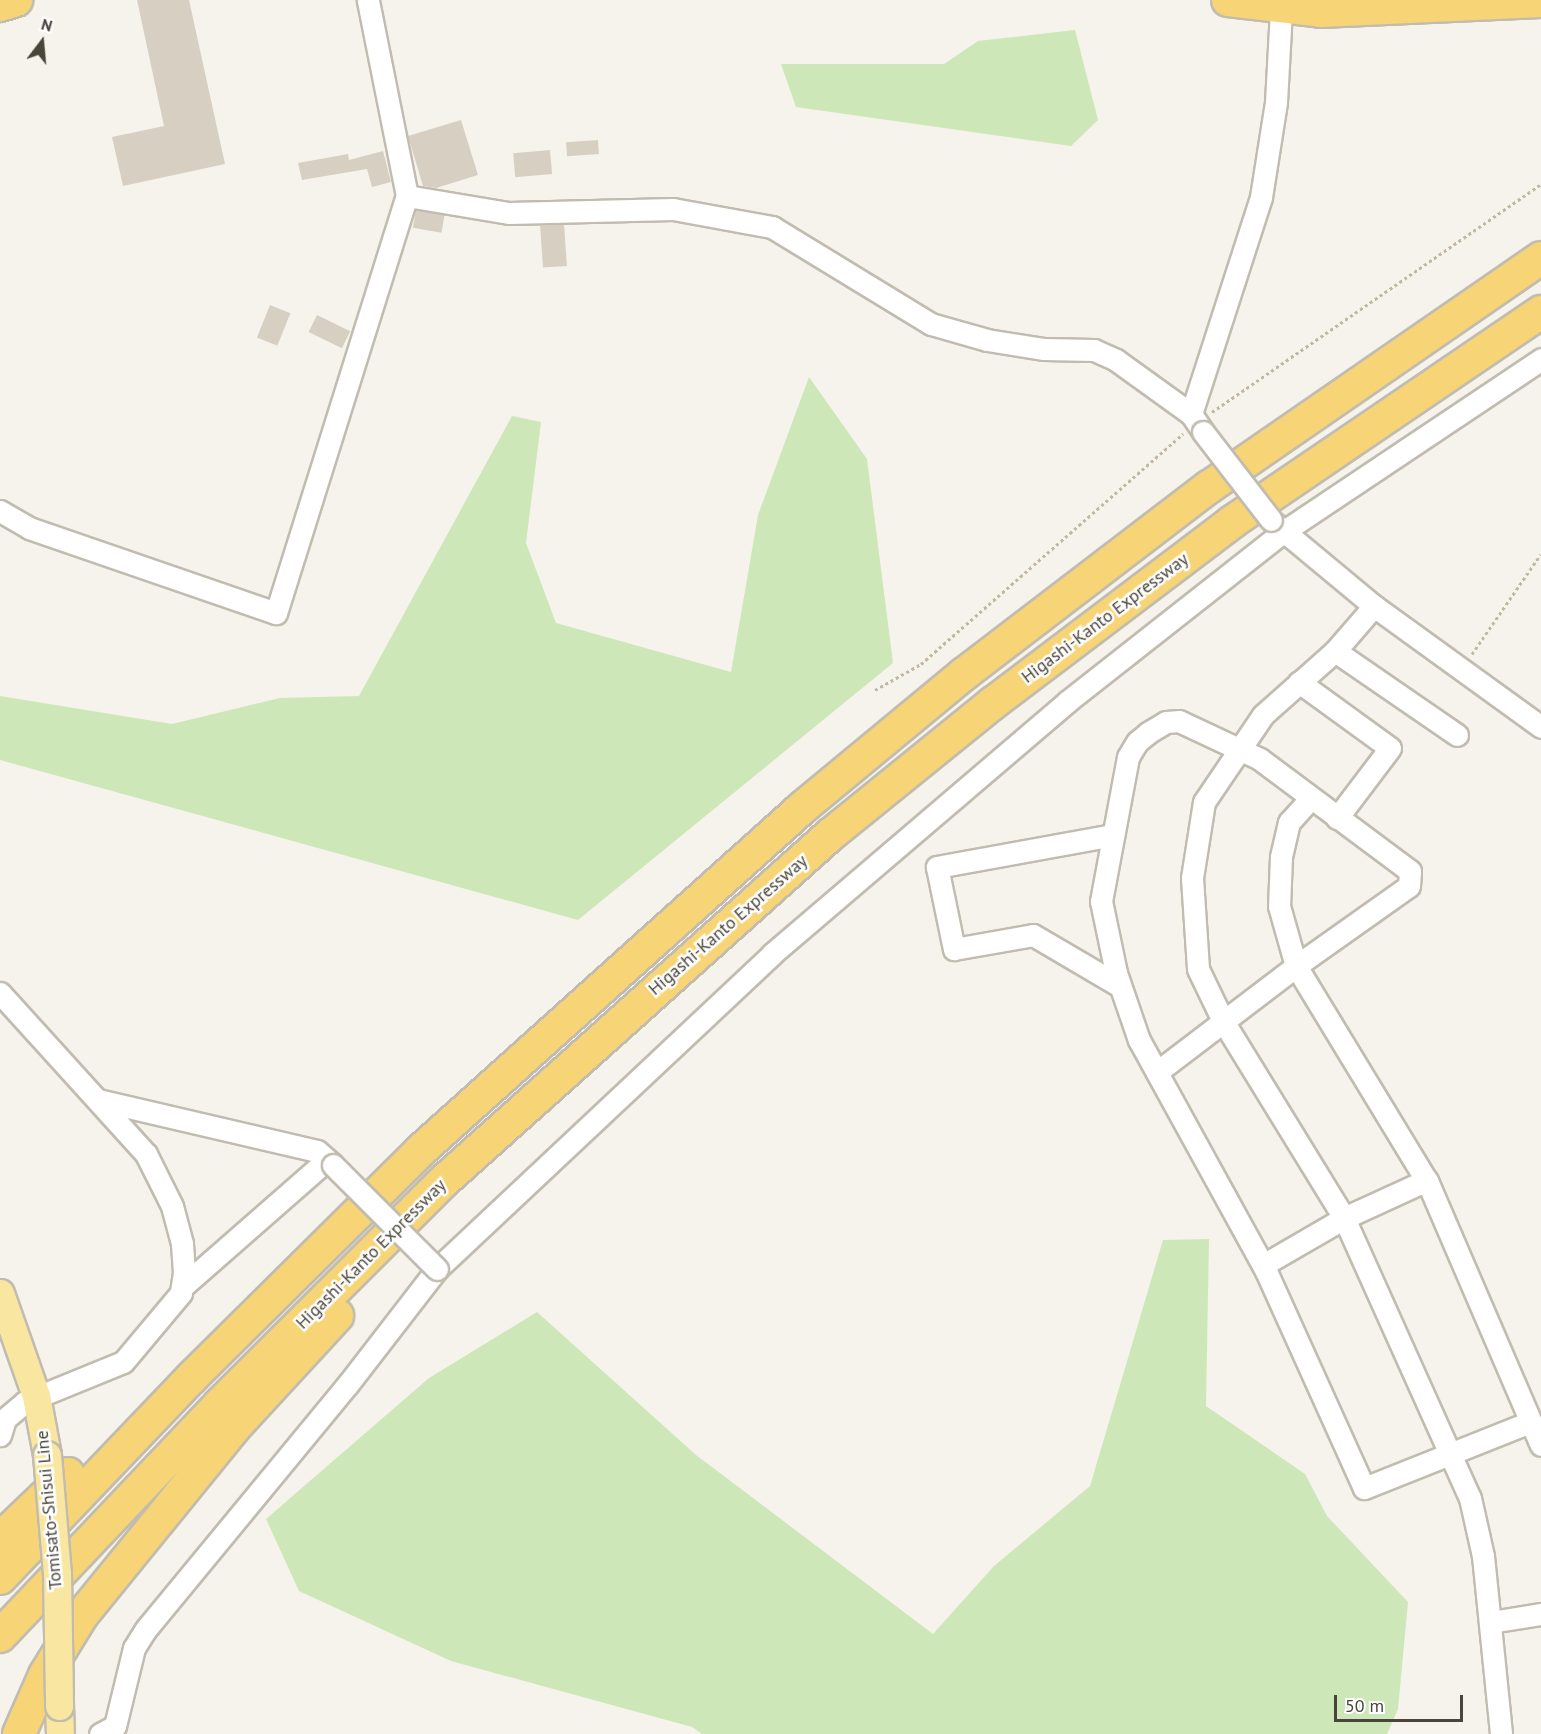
<!DOCTYPE html>
<html>
<head>
<meta charset="utf-8">
<style>
  body { margin:0 }
  #map { position:relative; width:1541px; height:1734px; overflow:hidden; background:#f5f3ec; font-family:"PT Sans",sans-serif }
  div>[style] { position:absolute }
  .green>* { inset:0; background:#cee7b8 }
  .building>* { inset:0; background:#d7d0c2; transform-origin:0 0 }
  .path>* { height:3px; margin-top:-1.5px; transform-origin:0; background:repeating-linear-gradient(90deg,#c2b8a1 0 3px,transparent 0 6px) }
  .roads { filter:drop-shadow(2px 0 #c1bcaf) drop-shadow(-2px 0 #c1bcaf) drop-shadow(0 2px #c1bcaf) drop-shadow(0 -2px #c1bcaf) }
  .minor>* { height:21px; margin:-10.5px; padding:0 10.5px; transform-origin:10.5px; border-radius:10.5px; background:#fff }
  .major>* { height:27px; margin:-13.5px; padding:0 13.5px; transform-origin:13.5px; border-radius:13.5px; background:#f9e6a1 }
  .highway>* { height:32px; margin:-16px; padding:0 16px; transform-origin:16px; border-radius:16px; background:#f7d476 }
  .bridges { filter:drop-shadow(2px 0 #c1bcaf) drop-shadow(-2px 0 #c1bcaf) drop-shadow(0 2px #c1bcaf) drop-shadow(0 -2px #c1bcaf) }
  .minor-bridge>* { height:21px; margin:-10.5px; padding:0 10.5px; transform-origin:10.5px; border-radius:10.5px; background:#fff }
  .major-bridge>* { height:27px; margin:-13.5px; padding:0 13.5px; transform-origin:13.5px; border-radius:13.5px; background:#f9e6a1 }
  span { translate:-50% -50%; white-space:nowrap; text-align:center; line-height:1.15; -webkit-text-stroke:5px #fff; paint-order:stroke }
  .street-label { font-size:18px; color:#4a453a }
  .north { position:absolute; left:12px; top:12px; width:60px; height:60px; -webkit-text-stroke:4px #fff; paint-order:stroke; rotate:16deg; font-size:16px; font-weight:700; line-height:24px; text-align:center; color:#4a453a }
  .north::after { content:''; display:block; margin:auto; width:21px; height:27px; background:#4a453a; clip-path:polygon(50% 0,100% 100%,50% 72%,0 100%) }
  .scale { position:absolute; left:1334px; top:1695px; width:129px; height:27px; box-sizing:border-box; border:3px solid #4a453a; border-top:0; padding-left:8px; font-size:18px; line-height:21px; white-space:nowrap; color:#4a453a; -webkit-text-stroke:4px #fff; paint-order:stroke }
</style>
</head>
<body>
<div id="map">
  <div class="green">
    <div style="clip-path:polygon(1075px 30px,1098px 120px,1071px 146px,796px 107px,781px 64px,944px 64px,978px 41px)"></div>
    <div style="clip-path:polygon(809px 377px,867px 459px,893px 663px,578px 920px,0 760px,0 696px,172px 724px,280px 698px,359px 696px,512px 416px,541px 422px,526px 543px,556px 623px,731px 672px,758px 515px)"></div>
    <div style="clip-path:polygon(1209px 1239px,1206px 1406px,1305px 1474px,1327px 1516px,1408px 1602px,1398px 1709px,1387px 1734px,702px 1734px,692px 1727px,451px 1661px,299px 1591px,266px 1519px,429px 1378px,537px 1312px,696px 1455px,933px 1634px,994px 1566px,1090px 1486px,1163px 1240px)"></div>
  </div>
  <div class="building">
    <div style="clip-path:polygon(137px 0,189px 0,225px 164px,123px 186px,112px 137px,164px 126px)"></div>
    <div style="clip-path:polygon(461px 120px,478px 175px,436px 188px,423px 186px,408px 136px)"></div>
    <div style="left:598px;top:140px;width:14px;height:32px;rotate:86deg"></div>
    <div style="left:550px;top:150px;width:24px;height:37px;rotate:85deg"></div>
    <div style="clip-path:polygon(383px 151px,391px 182px,372px 187px,367px 169px,302px 180px,298px 163px,348px 154px,349px 160px)"></div>
    <div style="left:416px;top:210px;width:29px;height:18px;rotate:10deg"></div>
    <div style="left:564px;top:224px;width:42px;height:24px;rotate:86deg"></div>
    <div style="left:270px;top:305px;width:22px;height:35px;rotate:22deg"></div>
    <div style="left:317px;top:315px;width:37px;height:19px;rotate:26deg"></div>
  </div>
  <div class="path">
    <div style="left:1212px;top:412px;width:400px;rotate:-34.7deg"></div>
    <div style="left:1472px;top:654px;width:121px;rotate:-55.4deg"></div>
    <div style="left:875px;top:690px;width:53px;rotate:-29.5deg"></div>
    <div style="left:921px;top:664px;width:349px;rotate:-41.3deg"></div>
  </div>
  <div class="roads">
    <div class="minor">
      <div style="left:407px;top:196px;width:103px;rotate:9.5deg"></div>
      <div style="left:509px;top:213px;width:164px;rotate:-1.4deg"></div>
      <div style="left:673px;top:209px;width:101px;rotate:10.3deg"></div>
      <div style="left:772px;top:227px;width:186px;rotate:31.4deg"></div>
      <div style="left:931px;top:324px;width:58px;rotate:15.9deg"></div>
      <div style="left:987px;top:340px;width:58px;rotate:9deg"></div>
      <div style="left:1044px;top:349px;width:50px;rotate:1.1deg"></div>
      <div style="left:1094px;top:350px;width:24px;rotate:24deg"></div>
      <div style="left:1116px;top:360px;width:92px;rotate:35.8deg"></div>
      <div style="left:1191px;top:414px;width:22px;rotate:56deg"></div>
      <div style="left:1191px;top:414px;width:228px;rotate:-72.1deg"></div>
      <div style="left:1261px;top:197px;width:96px;rotate:-81deg"></div>
      <div style="left:1276px;top:102px;width:93px;rotate:-86.9deg"></div>
      <div style="left:0;top:511px;width:34px;rotate:30deg"></div>
      <div style="left:29px;top:528px;width:261px;rotate:19deg"></div>
      <div style="left:276px;top:613px;width:437px;rotate:-72.6deg"></div>
      <div style="left:407px;top:196px;width:200px;rotate:-101.3deg"></div>
      <div style="left:1274px;top:523px;width:130px;rotate:39.7deg"></div>
      <div style="left:1374px;top:606px;width:206px;rotate:35.9deg"></div>
      <div style="left:1374px;top:606px;width:60px;rotate:130.9deg"></div>
      <div style="left:1335px;top:651px;width:96px;rotate:138.4deg"></div>
      <div style="left:1263px;top:715px;width:105px;rotate:124.1deg"></div>
      <div style="left:1204px;top:802px;width:77px;rotate:99deg"></div>
      <div style="left:1192px;top:878px;width:91px;rotate:86.2deg"></div>
      <div style="left:1198px;top:969px;width:58px;rotate:64.3deg"></div>
      <div style="left:1223px;top:1021px;width:231px;rotate:58.4deg"></div>
      <div style="left:1344px;top:1218px;width:307px;rotate:65.8deg"></div>
      <div style="left:1470px;top:1498px;width:59px;rotate:77.4deg"></div>
      <div style="left:1483px;top:1556px;width:179px;rotate:84.2deg"></div>
      <div style="left:1335px;top:651px;width:148px;rotate:34.5deg"></div>
      <div style="left:1299px;top:682px;width:112px;rotate:36deg"></div>
      <div style="left:1390px;top:748px;width:88px;rotate:127.1deg"></div>
      <div style="left:1310px;top:799px;width:31px;rotate:132deg"></div>
      <div style="left:1289px;top:822px;width:36px;rotate:103deg"></div>
      <div style="left:1281px;top:857px;width:49px;rotate:92.3deg"></div>
      <div style="left:1279px;top:906px;width:62px;rotate:74.2deg"></div>
      <div style="left:1296px;top:966px;width:254px;rotate:58.7deg"></div>
      <div style="left:1428px;top:1183px;width:285px;rotate:66.7deg"></div>
      <div style="left:1113px;top:835px;width:179px;rotate:169.7deg"></div>
      <div style="left:937px;top:867px;width:84px;rotate:78.3deg"></div>
      <div style="left:954px;top:949px;width:80px;rotate:-10deg"></div>
      <div style="left:1033px;top:935px;width:101px;rotate:30.4deg"></div>
      <div style="left:0;top:993px;width:217px;rotate:47.8deg"></div>
      <div style="left:146px;top:1154px;width:58px;rotate:63.4deg"></div>
      <div style="left:172px;top:1206px;width:39px;rotate:75deg"></div>
      <div style="left:182px;top:1244px;width:29px;rotate:86deg"></div>
      <div style="left:184px;top:1273px;width:20px;rotate:99deg"></div>
      <div style="left:181px;top:1293px;width:90px;rotate:130deg"></div>
      <div style="left:123px;top:1362px;width:106px;rotate:157.8deg"></div>
      <div style="left:25px;top:1402px;width:26px;rotate:140deg"></div>
      <div style="left:5px;top:1419px;width:17px;rotate:107deg"></div>
      <div style="left:1157px;top:1072px;width:175px;rotate:-37.3deg"></div>
      <div style="left:1296px;top:966px;width:138px;rotate:-35.3deg"></div>
      <div style="left:1409px;top:886px;width:15px;rotate:-86deg"></div>
      <div style="left:1410px;top:871px;width:187px;rotate:-143.3deg"></div>
      <div style="left:1260px;top:759px;width:89px;rotate:-154.9deg"></div>
      <div style="left:1179px;top:721px;width:13px;rotate:176deg"></div>
      <div style="left:1166px;top:722px;width:21px;rotate:149deg"></div>
      <div style="left:1148px;top:733px;width:14px;rotate:141deg"></div>
      <div style="left:1137px;top:742px;width:17px;rotate:121deg"></div>
      <div style="left:1128px;top:757px;width:147px;rotate:100.6deg"></div>
      <div style="left:1101px;top:901px;width:74px;rotate:78.2deg"></div>
      <div style="left:1116px;top:973px;width:71px;rotate:71.1deg"></div>
      <div style="left:1139px;top:1040px;width:264px;rotate:61.2deg"></div>
      <div style="left:1266px;top:1271px;width:238px;rotate:65.7deg"></div>
      <div style="left:1364px;top:1488px;width:179px;rotate:-21.7deg"></div>
      <div style="left:98px;top:1100px;width:225px;rotate:13.1deg"></div>
      <div style="left:317px;top:1151px;width:21px;rotate:41deg"></div>
      <div style="left:1263px;top:1265px;width:94px;rotate:-30.1deg"></div>
      <div style="left:1344px;top:1218px;width:91px;rotate:-24.6deg"></div>
      <div style="left:183px;top:1286px;width:191px;rotate:-41.2deg"></div>
      <div style="left:1491px;top:1622px;width:51px;rotate:-9.1deg"></div>
      <div style="left:100px;top:1734px;width:17px;rotate:-28deg"></div>
      <div style="left:115px;top:1726px;width:80px;rotate:-76.3deg"></div>
      <div style="left:134px;top:1648px;width:22px;rotate:-58deg"></div>
      <div style="left:146px;top:1629px;width:318px;rotate:-50.5deg"></div>
      <div style="left:348px;top:1384px;width:145px;rotate:-52.3deg"></div>
      <div style="left:437px;top:1269px;width:460px;rotate:-43.2deg"></div>
      <div style="left:772px;top:954px;width:389px;rotate:-40.5deg"></div>
      <div style="left:1068px;top:701px;width:273px;rotate:-38.2deg"></div>
      <div style="left:1283px;top:532px;width:311px;rotate:-33.8deg"></div>
    </div>
    <div class="major">
      <div style="left:0;top:1293px;width:109px;rotate:70.7deg"></div>
      <div style="left:36px;top:1396px;width:60px;rotate:79.4deg"></div>
      <div style="left:59px;top:1706px;width:28px;rotate:88deg"></div>
    </div>
    <div class="highway">
      <div style="left:1228px;top:0;width:94px;rotate:6.7deg"></div>
      <div style="left:1321px;top:11px;width:220px;rotate:-2.6deg"></div>
      <div style="left:0;top:5px;width:17px;rotate:-17deg"></div>
      <div style="left:0;top:1539px;width:94px;rotate:-43.7deg"></div>
      <div style="left:0;top:1578px;width:278px;rotate:-46.3deg"></div>
      <div style="left:192px;top:1377px;width:321px;rotate:-44.7deg"></div>
      <div style="left:420px;top:1151px;width:513px;rotate:-41.92deg"></div>
      <div style="left:802px;top:808px;width:210px;rotate:-39.6deg"></div>
      <div style="left:964px;top:674px;width:308px;rotate:-37.4deg"></div>
      <div style="left:1209px;top:487px;width:403px;rotate:-34.6deg"></div>
      <div style="left:0;top:1636px;width:320px;rotate:-46.5deg"></div>
      <div style="left:220px;top:1404px;width:317px;rotate:-44.9deg"></div>
      <div style="left:445px;top:1180px;width:517px;rotate:-41.86deg"></div>
      <div style="left:830px;top:835px;width:210px;rotate:-39deg"></div>
      <div style="left:993px;top:703px;width:300px;rotate:-37.1deg"></div>
      <div style="left:1232px;top:522px;width:374px;rotate:-34.2deg"></div>
      <div style="left:19px;top:1734px;width:64px;rotate:-66.2deg"></div>
      <div style="left:45px;top:1675px;width:70px;rotate:-58.3deg"></div>
      <div style="left:82px;top:1615px;width:240px;rotate:-50.9deg"></div>
      <div style="left:233px;top:1429px;width:154px;rotate:-47.4deg"></div>
    </div>
  </div>
  <div class="bridges">
    <div class="minor-bridge">
      <div style="left:1203px;top:432px;width:111px;rotate:52.3deg"></div>
      <div style="left:333px;top:1165px;width:147px;rotate:45deg"></div>
    </div>
    <div class="major-bridge">
      <div style="left:47px;top:1455px;width:118px;rotate:85.2deg"></div>
      <div style="left:57px;top:1573px;width:133px;rotate:89.1deg"></div>
    </div>
  </div>
  <div class="street-label">
    <span style="left:1105px;top:618px;rotate:-37deg">Higashi-Kanto Expressway</span>
    <span style="left:728px;top:925px;rotate:-41deg">Higashi-Kanto Expressway</span>
    <span style="left:371px;top:1254px;rotate:-45deg">Higashi-Kanto Expressway</span>
    <span style="left:49px;top:1510px;rotate:-95deg">Tomisato-Shisui Line</span>
  </div>
  <div class="north">N</div>
  <div class="scale">50 m</div>
</div>
</body>
</html>
